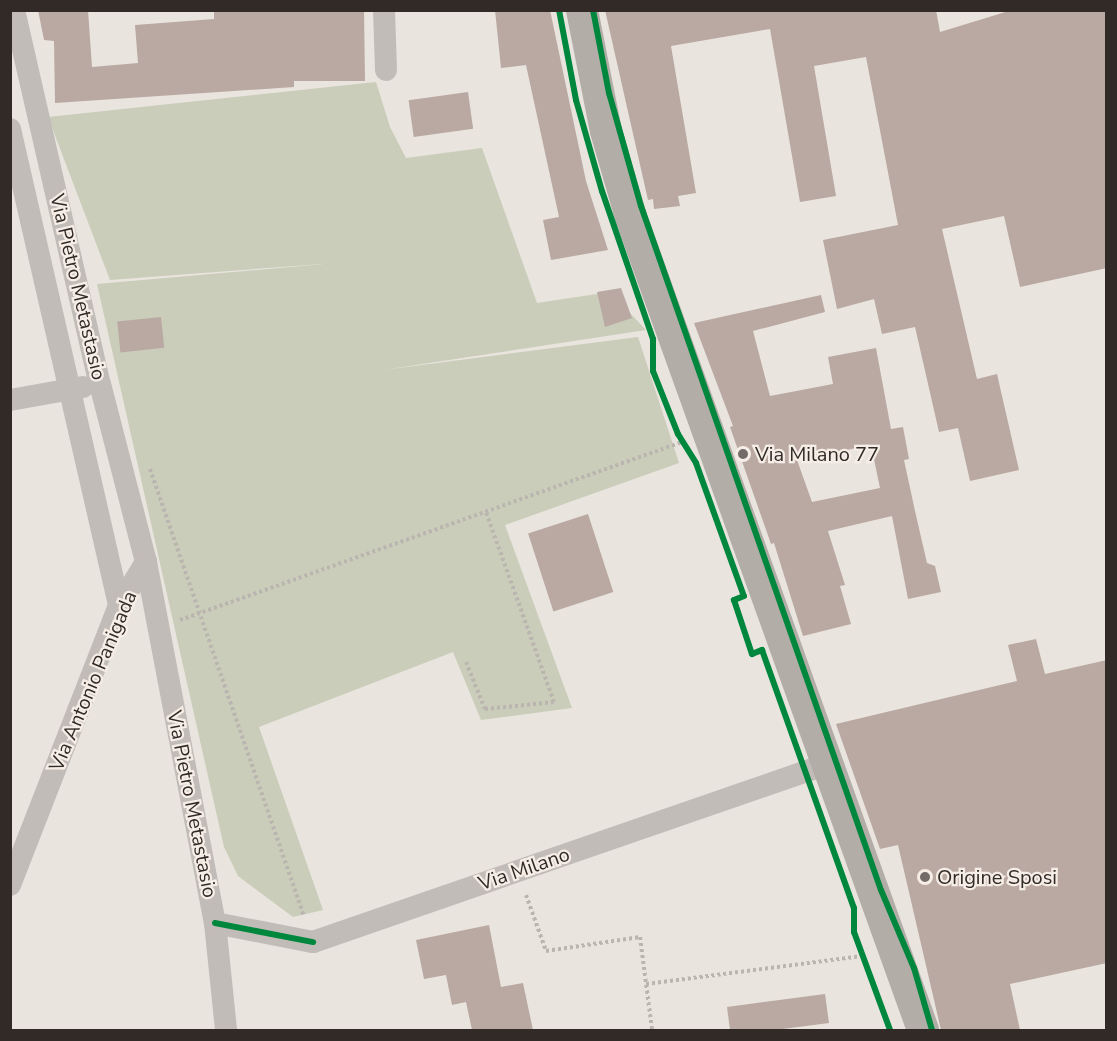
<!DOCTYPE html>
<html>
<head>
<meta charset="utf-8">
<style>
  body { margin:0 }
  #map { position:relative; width:1117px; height:1041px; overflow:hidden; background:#e9e4de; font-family:"Nunito Sans",sans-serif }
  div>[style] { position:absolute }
  .green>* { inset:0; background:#cacdba }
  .building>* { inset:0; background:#baa9a2; transform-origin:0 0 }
  .path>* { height:4px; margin-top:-2px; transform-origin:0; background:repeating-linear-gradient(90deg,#bbb5b0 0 3px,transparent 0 6px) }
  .minor>* { height:22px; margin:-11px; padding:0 11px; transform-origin:11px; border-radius:11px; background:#c2bcb8 }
  .secondary>* { height:32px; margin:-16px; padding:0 16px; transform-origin:16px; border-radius:16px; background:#b3ada8 }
  .cycleway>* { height:6px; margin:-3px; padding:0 3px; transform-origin:3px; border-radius:3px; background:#00873e }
  .dots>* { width:16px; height:16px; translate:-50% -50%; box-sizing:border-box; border:3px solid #f6eee6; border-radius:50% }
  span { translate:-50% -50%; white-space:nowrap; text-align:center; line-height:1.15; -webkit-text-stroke:4.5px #f6eee6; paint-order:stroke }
  .street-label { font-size:20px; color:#322a27 }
  .poi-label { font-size:20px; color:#322a27 }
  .left { translate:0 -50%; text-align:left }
  .frame { position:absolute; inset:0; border:12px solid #322a27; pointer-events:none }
</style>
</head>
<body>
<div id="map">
  <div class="green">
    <div style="clip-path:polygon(376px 82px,390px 127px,406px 158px,482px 148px,537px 303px,610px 292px,646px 330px,383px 370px,638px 337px,679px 463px,505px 525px,572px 708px,481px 720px,453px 652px,259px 727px,323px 910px,293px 917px,238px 876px,224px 847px,97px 284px,335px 263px,110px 280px,48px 117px)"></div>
  </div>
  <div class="building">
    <div style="clip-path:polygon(38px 10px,88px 10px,92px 67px,138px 63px,135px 25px,214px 19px,214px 10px,364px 10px,365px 81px,294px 81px,294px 87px,55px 103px,54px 41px,44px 40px)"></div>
    <div style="clip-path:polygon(495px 10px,550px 10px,586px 181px,608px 250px,551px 260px,543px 220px,559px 217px,526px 65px,501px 68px)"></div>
    <div style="clip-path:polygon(605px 10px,936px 10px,940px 32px,1012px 10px,1107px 10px,1107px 268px,1020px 287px,1004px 216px,942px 229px,977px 379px,997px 374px,1019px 470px,970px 481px,958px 428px,939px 432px,915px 327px,882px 334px,874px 299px,837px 309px,823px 240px,898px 225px,866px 57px,814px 66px,836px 196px,800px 202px,770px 29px,671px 46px,696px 193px,678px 196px,680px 206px,654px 209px,653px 199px,648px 200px)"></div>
    <div style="left:468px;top:92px;width:37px;height:60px;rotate:82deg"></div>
    <div style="clip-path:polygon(621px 288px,632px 318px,605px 327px,597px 292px)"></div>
    <div style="clip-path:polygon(evenodd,821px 295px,825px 312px,753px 331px,770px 396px,833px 384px,828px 357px,876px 348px,891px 429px,903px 427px,909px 459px,904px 460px,915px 511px,927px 563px,935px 566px,941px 592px,908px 599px,892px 516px,828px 531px,845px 585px,840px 586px,851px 624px,803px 636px,774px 543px,771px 544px,730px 427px,733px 426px,694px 323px,821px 295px,871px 445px,880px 488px,812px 502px,797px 460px,871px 445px)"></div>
    <div style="left:161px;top:317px;width:31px;height:44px;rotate:84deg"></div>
    <div style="left:588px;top:514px;width:82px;height:63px;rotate:72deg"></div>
    <div style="clip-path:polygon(1036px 639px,1045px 674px,1107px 660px,1107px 963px,1010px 984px,1020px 1030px,941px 1030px,898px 845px,880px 849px,836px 724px,1017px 681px,1008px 645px)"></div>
    <div style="clip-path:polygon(489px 925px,501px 987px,523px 983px,533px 1030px,472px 1030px,466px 1002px,452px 1005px,446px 975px,424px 979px,416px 940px)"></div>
    <div style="clip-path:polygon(825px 994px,829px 1023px,775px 1030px,730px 1030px,727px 1007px)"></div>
  </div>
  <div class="path">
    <div style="left:150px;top:469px;width:473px;rotate:71deg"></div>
    <div style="left:180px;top:620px;width:533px;rotate:-19.52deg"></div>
    <div style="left:466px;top:662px;width:51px;rotate:68deg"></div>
    <div style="left:485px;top:709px;width:69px;rotate:-5.8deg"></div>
    <div style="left:554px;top:702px;width:202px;rotate:-109.7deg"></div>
    <div style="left:526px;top:895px;width:59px;rotate:70.3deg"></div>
    <div style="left:546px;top:951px;width:95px;rotate:-8.5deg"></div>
    <div style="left:640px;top:937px;width:94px;rotate:82.6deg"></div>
    <div style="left:646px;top:984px;width:218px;rotate:-7.4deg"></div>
  </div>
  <div class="minor">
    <div style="left:14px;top:10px;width:384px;rotate:77.1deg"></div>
    <div style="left:100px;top:384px;width:184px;rotate:75.5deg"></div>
    <div style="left:146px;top:562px;width:368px;rotate:79.2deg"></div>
    <div style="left:215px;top:923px;width:108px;rotate:84.1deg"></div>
    <div style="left:384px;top:10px;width:60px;rotate:88.1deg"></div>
    <div style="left:10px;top:129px;width:489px;rotate:77.1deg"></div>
    <div style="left:10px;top:400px;width:74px;rotate:-10.1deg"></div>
    <div style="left:10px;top:885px;width:300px;rotate:-68.7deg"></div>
    <div style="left:119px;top:606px;width:52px;rotate:-58.5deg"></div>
    <div style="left:215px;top:923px;width:100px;rotate:11deg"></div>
    <div style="left:313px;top:942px;width:547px;rotate:-19.1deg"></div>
  </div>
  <div class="secondary">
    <div style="left:582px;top:10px;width:123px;rotate:78.8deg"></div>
    <div style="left:606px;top:131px;width:90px;rotate:73.8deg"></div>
    <div style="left:631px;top:217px;width:864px;rotate:70.24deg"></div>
  </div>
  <div class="cycleway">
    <div style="left:559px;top:10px;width:92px;rotate:79.3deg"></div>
    <div style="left:576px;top:100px;width:95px;rotate:74.1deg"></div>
    <div style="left:602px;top:191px;width:157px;rotate:71deg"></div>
    <div style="left:653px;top:339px;width:32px;rotate:90deg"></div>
    <div style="left:653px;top:371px;width:68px;rotate:68.4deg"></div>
    <div style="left:678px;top:434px;width:34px;rotate:58deg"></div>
    <div style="left:696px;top:463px;width:141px;rotate:70.2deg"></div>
    <div style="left:744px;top:596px;width:11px;rotate:158deg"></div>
    <div style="left:734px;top:600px;width:57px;rotate:71.6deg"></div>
    <div style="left:752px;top:654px;width:11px;rotate:-22deg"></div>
    <div style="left:762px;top:650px;width:274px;rotate:70.4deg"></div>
    <div style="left:854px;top:908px;width:24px;rotate:90deg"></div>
    <div style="left:854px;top:932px;width:104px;rotate:69.8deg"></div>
    <div style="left:593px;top:10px;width:85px;rotate:79.1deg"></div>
    <div style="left:609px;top:93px;width:117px;rotate:74.2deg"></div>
    <div style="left:641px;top:206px;width:725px;rotate:70.67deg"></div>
    <div style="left:881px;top:890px;width:85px;rotate:67.1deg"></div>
    <div style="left:914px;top:968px;width:65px;rotate:73.8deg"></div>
    <div style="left:215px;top:923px;width:100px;rotate:11deg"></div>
  </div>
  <div class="dots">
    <div style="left:743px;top:454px;background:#726b67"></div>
    <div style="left:925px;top:877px;background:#726b67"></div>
  </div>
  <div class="street-label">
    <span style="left:78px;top:287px;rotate:77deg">Via Pietro Metastasio</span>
    <span style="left:93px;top:681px;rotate:-67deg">Via Antonio Panigada</span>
    <span style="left:192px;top:804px;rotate:79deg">Via Pietro Metastasio</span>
    <span style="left:524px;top:869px;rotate:-19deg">Via Milano</span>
  </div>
  <div class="poi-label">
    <span class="left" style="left:755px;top:454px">Via Milano 77</span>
    <span class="left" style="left:937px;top:877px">Origine Sposi</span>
  </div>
  <div class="frame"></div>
</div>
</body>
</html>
